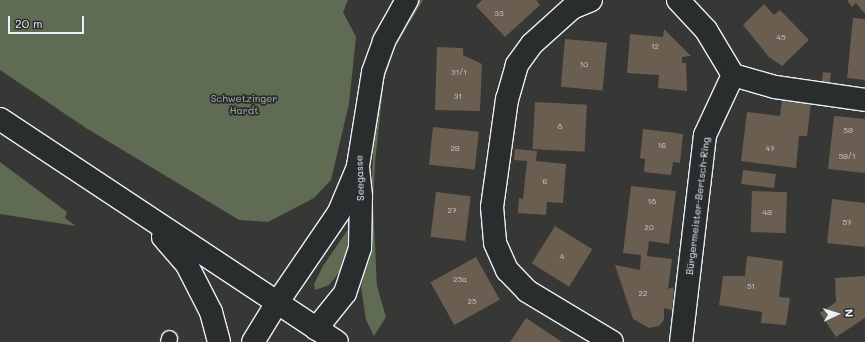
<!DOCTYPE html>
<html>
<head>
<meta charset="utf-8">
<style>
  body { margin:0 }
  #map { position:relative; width:865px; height:342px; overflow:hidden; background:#373735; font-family:Mali,sans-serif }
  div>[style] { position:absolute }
  .green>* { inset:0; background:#5f6b52 }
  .building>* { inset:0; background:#6a5e51; transform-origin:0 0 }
  .roads { filter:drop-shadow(1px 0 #e8f1f8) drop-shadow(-1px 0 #e8f1f8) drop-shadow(0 1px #e8f1f8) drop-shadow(0 -1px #e8f1f8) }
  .service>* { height:15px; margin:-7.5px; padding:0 7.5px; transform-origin:7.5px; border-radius:7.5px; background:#2a2d2e }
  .minor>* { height:22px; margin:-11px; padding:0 11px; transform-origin:11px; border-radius:11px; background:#2a2d2e }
  .secondary>* { height:22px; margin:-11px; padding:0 11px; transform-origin:11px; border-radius:11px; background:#2a2d2e }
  span { translate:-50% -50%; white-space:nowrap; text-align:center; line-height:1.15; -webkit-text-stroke:3.5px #2a2d2e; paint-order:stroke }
  .number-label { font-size:8px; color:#c8ccce }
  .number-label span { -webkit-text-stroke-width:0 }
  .park-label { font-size:10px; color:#aab5ad }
  .street-label { font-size:10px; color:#e8f1f8 }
  .north { position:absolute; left:817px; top:294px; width:40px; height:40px; -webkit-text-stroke:3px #2a2d2e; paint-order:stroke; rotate:86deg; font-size:11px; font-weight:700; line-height:16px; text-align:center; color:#e8f1f8 }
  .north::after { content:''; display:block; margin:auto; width:14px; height:18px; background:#e8f1f8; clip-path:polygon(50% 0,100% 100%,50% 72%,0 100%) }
  .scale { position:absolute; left:8px; top:16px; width:76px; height:18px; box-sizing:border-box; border:2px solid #e8f1f8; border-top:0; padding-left:5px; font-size:12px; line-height:14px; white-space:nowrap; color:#e8f1f8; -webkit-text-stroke:3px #2a2d2e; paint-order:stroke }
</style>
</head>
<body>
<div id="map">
  <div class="green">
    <div style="clip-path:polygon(0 0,348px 0,343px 12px,356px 37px,349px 104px,331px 180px,314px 198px,268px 222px,239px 220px,86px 128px,0 70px)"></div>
    <div style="clip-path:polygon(419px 0,423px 0,395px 47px,384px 80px,375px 162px,373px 205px,377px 286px,386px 317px,374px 336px,366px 320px,361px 287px,369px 250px,374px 129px,382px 80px,401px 24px)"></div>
    <div style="clip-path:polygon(0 162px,67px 212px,65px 218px,76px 226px,0 214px)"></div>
    <div style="clip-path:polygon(351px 225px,348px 255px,341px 270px,329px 285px,315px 290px,314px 284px,323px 266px)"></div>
  </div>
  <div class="building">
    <div style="clip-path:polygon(482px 0,536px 0,540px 5px,505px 37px,476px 6px)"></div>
    <div style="clip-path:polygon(847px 0,865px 0,865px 14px,856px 3px,852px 7px)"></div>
    <div style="clip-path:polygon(764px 4px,774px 15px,780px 10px,809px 40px,782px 66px,769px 57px,743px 25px)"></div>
    <div style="clip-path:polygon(853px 18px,865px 19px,865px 80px,847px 78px)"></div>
    <div style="clip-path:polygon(664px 29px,691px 56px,682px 57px,682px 63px,686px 63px,687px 91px,658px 88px,659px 75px,627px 73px,630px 34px,663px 37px)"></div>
    <div style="left:565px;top:39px;width:42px;height:48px;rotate:5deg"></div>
    <div style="clip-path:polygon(437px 47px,463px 48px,463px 55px,482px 64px,480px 111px,435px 110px)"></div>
    <div style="left:823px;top:72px;width:8px;height:11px;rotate:7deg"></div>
    <div style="clip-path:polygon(782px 100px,811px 103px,807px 136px,799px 136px,796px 168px,741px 161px,747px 112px,780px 116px)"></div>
    <div style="left:535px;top:102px;width:52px;height:47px;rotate:3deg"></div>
    <div style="clip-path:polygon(834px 116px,865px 119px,865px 173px,828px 169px)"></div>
    <div style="left:433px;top:127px;width:46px;height:38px;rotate:6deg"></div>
    <div style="clip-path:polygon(643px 129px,683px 134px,680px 163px,673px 162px,671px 175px,644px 172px,645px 159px,640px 158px)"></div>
    <div style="clip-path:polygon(515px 149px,537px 151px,536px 161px,566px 164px,563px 203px,547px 202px,546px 215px,518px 213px,519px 198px,523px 199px,527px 161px,514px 160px)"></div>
    <div style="left:743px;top:170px;width:33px;height:14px;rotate:7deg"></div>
    <div style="clip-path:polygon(631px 186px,676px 191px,669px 244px,649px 241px,647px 256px,672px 259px,668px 289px,674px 287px,672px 310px,664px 308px,664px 320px,659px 326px,649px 328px,633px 319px,615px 265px,640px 270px,641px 255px,623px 253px)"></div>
    <div style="left:752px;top:191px;width:35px;height:41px;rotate:2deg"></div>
    <div style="left:436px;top:192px;width:35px;height:45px;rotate:7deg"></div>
    <div style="clip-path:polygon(832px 199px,865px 203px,865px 247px,827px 243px)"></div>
    <div style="left:555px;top:226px;width:44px;height:44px;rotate:32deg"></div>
    <div style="clip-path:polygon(747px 256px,783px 261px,779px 297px,790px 298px,786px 325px,761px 323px,762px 312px,719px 305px,723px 276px,745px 276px)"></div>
    <div style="left:476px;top:257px;width:49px;height:52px;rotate:61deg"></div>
    <div style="clip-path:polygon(865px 276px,865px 318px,836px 337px,820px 313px,836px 302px,835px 278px)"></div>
    <div style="clip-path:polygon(526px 318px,562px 342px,510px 342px)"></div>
  </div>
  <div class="roads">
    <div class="service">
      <div style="left:168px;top:342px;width:4px;rotate:-76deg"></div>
    </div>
    <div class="minor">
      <div style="left:591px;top:0;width:21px;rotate:157deg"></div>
      <div style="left:572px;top:8px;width:54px;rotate:138deg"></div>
      <div style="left:532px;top:44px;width:26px;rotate:126deg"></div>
      <div style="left:517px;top:65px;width:35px;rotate:106deg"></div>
      <div style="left:507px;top:99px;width:109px;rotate:97.9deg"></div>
      <div style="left:492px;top:207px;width:36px;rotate:85deg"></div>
      <div style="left:495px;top:243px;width:30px;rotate:66deg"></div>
      <div style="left:507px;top:270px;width:29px;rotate:46deg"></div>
      <div style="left:527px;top:291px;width:99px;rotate:31deg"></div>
      <div style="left:678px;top:0;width:41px;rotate:47deg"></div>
      <div style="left:706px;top:30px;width:52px;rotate:59deg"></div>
      <div style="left:733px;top:75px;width:66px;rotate:115deg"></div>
      <div style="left:705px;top:135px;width:208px;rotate:96.6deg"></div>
      <div style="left:733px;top:75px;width:44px;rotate:15.9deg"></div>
      <div style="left:775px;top:87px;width:91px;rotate:8.2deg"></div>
      <div style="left:277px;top:303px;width:110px;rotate:-55.7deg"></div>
      <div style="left:339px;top:212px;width:49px;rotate:-67.1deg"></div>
      <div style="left:316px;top:329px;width:46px;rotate:-51.1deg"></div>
      <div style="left:345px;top:293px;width:47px;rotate:-71.6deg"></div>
      <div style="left:360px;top:248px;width:52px;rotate:-88.9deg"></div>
      <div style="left:361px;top:196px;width:30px;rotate:-96deg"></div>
      <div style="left:358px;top:166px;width:95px;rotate:-80.9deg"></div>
      <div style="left:373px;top:72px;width:33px;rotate:-70deg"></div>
      <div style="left:384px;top:41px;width:47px;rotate:-60.7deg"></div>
    </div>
    <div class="secondary">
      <div style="left:0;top:119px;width:404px;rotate:33.5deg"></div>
      <div style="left:163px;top:237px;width:37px;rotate:49deg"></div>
      <div style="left:187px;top:265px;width:53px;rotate:62.9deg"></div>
      <div style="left:211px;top:312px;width:31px;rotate:75deg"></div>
      <div style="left:253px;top:342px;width:46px;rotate:-58.4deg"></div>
    </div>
  </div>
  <div class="number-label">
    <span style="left:499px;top:14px">33</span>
    <span style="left:781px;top:38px">45</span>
    <span style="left:655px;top:47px">12</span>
    <span style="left:584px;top:65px">10</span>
    <span style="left:459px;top:73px">31/1</span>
    <span style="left:458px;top:97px">31</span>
    <span style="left:560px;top:127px">8</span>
    <span style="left:848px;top:131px">59</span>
    <span style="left:662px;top:146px">16</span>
    <span style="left:455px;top:149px">29</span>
    <span style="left:770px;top:149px">47</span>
    <span style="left:847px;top:157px">59/1</span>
    <span style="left:545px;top:182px">6</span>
    <span style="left:652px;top:202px">18</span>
    <span style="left:452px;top:211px">27</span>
    <span style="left:767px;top:213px">49</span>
    <span style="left:847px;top:223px">57</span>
    <span style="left:649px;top:228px">20</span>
    <span style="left:562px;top:257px">4</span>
    <span style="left:460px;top:280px">25a</span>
    <span style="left:751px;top:287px">51</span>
    <span style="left:643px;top:294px">22</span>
    <span style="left:472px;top:302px">25</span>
  </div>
  <div class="park-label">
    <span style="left:244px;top:104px">Schwetzinger<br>Hardt</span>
  </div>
  <div class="street-label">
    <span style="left:360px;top:178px;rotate:-92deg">Seegasse</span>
    <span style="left:698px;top:206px;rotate:-83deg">Bürgermeister-Bertsch-Ring</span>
  </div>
  <div class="north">N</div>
  <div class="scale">20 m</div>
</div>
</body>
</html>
